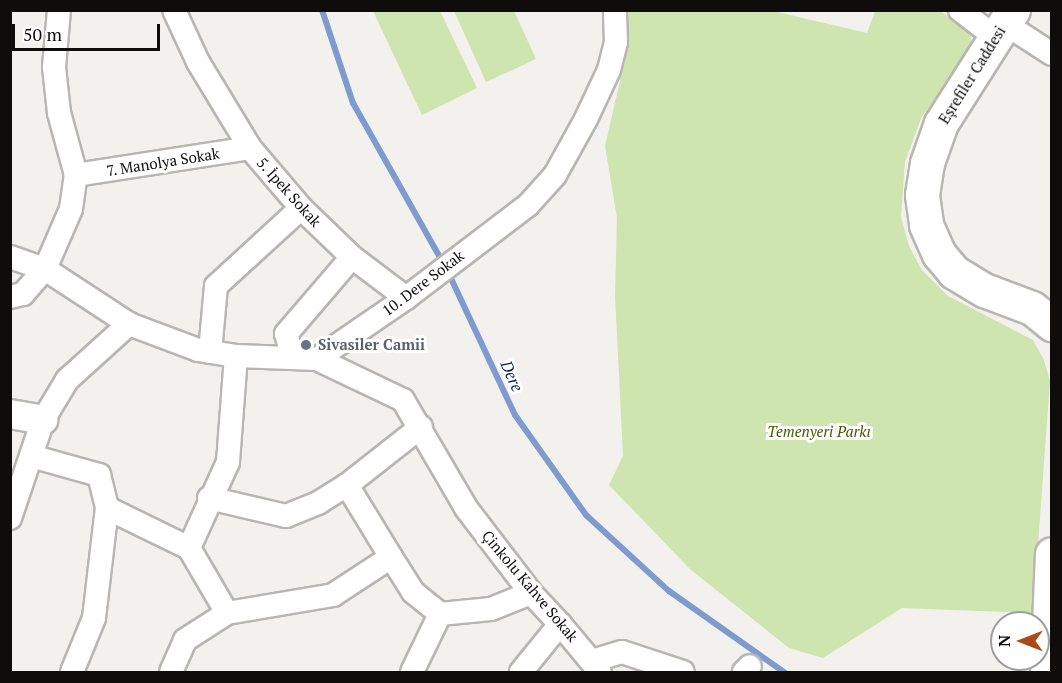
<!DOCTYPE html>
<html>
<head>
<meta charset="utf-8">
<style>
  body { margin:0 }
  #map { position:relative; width:1062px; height:683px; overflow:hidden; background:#f3f1ed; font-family:"PT Serif",serif }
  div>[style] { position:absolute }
  .green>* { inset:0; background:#cee5af }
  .stream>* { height:6px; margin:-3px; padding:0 3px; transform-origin:3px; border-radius:3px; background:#7e9acf }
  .roads { filter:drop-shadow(2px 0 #b8b6b2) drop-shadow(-2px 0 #b8b6b2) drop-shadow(0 2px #b8b6b2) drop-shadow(0 -2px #b8b6b2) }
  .minor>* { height:22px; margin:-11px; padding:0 11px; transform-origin:11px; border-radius:11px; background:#fff }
  .tertiary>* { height:28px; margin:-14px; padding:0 14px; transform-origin:14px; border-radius:14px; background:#fff }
  .secondary>* { height:33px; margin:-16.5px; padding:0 16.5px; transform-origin:16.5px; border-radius:16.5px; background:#fff }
  .dots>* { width:16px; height:16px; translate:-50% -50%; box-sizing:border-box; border:3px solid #fff; border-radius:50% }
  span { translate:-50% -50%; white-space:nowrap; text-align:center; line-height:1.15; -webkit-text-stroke:6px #fff; paint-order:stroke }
  .street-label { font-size:15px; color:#0e0d0c }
  .worship-label { font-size:15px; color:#5b616d; font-weight:700 }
  .left { translate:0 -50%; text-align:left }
  .park-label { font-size:15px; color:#405c00; font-style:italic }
  .water-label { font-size:16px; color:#072461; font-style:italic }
  .frame { position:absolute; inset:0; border:12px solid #0e0d0c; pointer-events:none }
  .north { position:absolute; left:990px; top:611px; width:60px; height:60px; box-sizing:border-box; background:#fff; border:2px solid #9f9e9e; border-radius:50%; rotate:270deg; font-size:16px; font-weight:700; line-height:24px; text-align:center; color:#0e0d0c }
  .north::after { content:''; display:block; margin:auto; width:21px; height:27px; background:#ae4a1a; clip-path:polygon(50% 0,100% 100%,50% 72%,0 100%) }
  .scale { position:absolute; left:12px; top:24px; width:148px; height:27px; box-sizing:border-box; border:3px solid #0e0d0c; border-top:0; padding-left:8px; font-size:18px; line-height:21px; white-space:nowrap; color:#0e0d0c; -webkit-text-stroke:4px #fff; paint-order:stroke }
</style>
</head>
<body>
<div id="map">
  <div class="green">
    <div style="clip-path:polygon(373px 11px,440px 11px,477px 88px,422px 115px)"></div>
    <div style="clip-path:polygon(454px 11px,514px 11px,536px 59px,486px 82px)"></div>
    <div style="clip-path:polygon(622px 11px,773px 11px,867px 33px,875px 11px,940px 11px,970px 31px,973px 51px,922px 116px,905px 162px,901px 217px,909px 246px,922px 270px,948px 296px,1033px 340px,1044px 360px,1050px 381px,1033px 613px,902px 608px,823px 658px,789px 648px,691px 570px,609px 485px,623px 456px,615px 296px,617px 218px,605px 146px,626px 55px)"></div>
  </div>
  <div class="stream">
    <div style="left:322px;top:10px;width:98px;rotate:71.6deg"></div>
    <div style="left:353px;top:103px;width:184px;rotate:60.6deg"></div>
    <div style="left:448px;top:272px;width:158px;rotate:64.9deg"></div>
    <div style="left:515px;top:415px;width:123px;rotate:54.6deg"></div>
    <div style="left:586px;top:515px;width:113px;rotate:42.5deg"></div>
    <div style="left:669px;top:591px;width:141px;rotate:35.2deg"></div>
  </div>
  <div class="roads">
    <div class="minor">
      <div style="left:174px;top:10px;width:57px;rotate:65.2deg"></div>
      <div style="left:198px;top:62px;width:100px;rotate:58.8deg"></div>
      <div style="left:250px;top:148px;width:79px;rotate:49.6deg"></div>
      <div style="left:301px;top:208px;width:71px;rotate:43.9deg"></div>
      <div style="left:352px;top:257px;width:68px;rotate:37.2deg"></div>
      <div style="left:960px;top:10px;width:44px;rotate:37.6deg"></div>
      <div style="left:1004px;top:23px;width:57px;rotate:32.9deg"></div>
      <div style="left:76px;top:175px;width:176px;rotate:-8.8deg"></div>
      <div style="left:10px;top:257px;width:37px;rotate:19deg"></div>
      <div style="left:45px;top:269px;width:100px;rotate:33.2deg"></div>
      <div style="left:129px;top:324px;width:74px;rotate:20.6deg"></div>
      <div style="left:198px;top:350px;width:38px;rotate:9deg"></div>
      <div style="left:236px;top:356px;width:81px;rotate:2.1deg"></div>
      <div style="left:317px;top:359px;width:95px;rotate:25.5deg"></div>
      <div style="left:403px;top:400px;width:125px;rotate:59.7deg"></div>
      <div style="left:466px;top:508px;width:107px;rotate:52.6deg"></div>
      <div style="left:531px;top:593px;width:42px;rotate:46.9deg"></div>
      <div style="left:560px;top:624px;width:62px;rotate:50.2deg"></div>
      <div style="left:10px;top:297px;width:13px;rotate:-13deg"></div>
      <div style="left:23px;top:294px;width:33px;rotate:-49deg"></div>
      <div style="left:45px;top:269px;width:65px;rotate:-66.6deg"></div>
      <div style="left:71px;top:209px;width:34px;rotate:-82deg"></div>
      <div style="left:76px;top:175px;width:64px;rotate:-105.3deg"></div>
      <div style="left:59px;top:113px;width:46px;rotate:-96.2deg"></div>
      <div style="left:54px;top:67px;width:57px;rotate:-85deg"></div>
      <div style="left:210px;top:352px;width:66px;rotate:-84.8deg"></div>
      <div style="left:216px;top:286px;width:115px;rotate:-42.5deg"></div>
      <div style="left:293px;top:358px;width:25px;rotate:-106deg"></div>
      <div style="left:286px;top:334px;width:101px;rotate:-49.4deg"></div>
      <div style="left:317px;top:359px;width:108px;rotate:-34.4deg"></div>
      <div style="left:406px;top:298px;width:153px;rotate:-37.3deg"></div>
      <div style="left:528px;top:205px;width:40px;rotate:-48deg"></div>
      <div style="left:555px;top:175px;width:64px;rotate:-61deg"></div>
      <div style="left:586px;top:119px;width:54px;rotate:-64.9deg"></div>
      <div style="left:609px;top:70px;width:29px;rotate:-76deg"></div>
      <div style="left:616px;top:42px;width:32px;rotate:-92deg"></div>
      <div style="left:31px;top:456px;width:71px;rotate:15.6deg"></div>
      <div style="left:99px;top:475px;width:34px;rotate:76deg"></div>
      <div style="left:107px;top:508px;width:91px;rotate:26deg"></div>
      <div style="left:189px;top:548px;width:75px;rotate:59.7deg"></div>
      <div style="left:347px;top:485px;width:84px;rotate:58.6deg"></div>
      <div style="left:209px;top:498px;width:79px;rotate:13.2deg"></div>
      <div style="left:286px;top:516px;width:35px;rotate:-22deg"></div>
      <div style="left:318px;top:503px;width:34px;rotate:-32deg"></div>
      <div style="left:347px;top:485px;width:94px;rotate:-38.1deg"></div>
      <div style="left:10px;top:518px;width:103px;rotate:-71.4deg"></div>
      <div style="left:43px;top:420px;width:47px;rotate:-59deg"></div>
      <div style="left:67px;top:380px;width:84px;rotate:-42.1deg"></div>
      <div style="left:189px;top:548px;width:94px;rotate:-65.6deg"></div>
      <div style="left:228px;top:462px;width:106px;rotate:-85.7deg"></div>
      <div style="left:592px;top:661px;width:31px;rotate:-17deg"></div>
      <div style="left:622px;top:652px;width:64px;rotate:18.2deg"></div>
      <div style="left:72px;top:672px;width:58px;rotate:-67.8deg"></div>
      <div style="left:94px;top:618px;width:111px;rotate:-83.3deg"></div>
      <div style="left:171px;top:672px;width:35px;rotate:-66deg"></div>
      <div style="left:185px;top:640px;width:50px;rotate:-32.7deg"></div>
      <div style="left:227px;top:613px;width:108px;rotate:-9.6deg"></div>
      <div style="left:333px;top:595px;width:69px;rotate:-33.2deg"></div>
      <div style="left:391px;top:557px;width:41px;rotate:57.8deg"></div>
      <div style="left:413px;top:592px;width:35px;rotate:39deg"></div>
      <div style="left:440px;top:614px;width:51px;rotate:-5.6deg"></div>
      <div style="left:491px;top:609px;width:43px;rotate:-21.8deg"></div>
      <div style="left:412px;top:672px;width:64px;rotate:-64.2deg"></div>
      <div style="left:521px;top:672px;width:62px;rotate:-50.9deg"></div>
      <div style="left:744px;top:672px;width:8px;rotate:-45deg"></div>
    </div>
    <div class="tertiary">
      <div style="left:10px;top:414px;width:34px;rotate:10deg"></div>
    </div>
    <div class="secondary">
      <div style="left:1013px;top:10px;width:134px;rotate:122.5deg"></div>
      <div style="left:941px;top:123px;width:42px;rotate:109.3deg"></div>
      <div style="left:927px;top:163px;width:32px;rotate:99deg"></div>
      <div style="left:922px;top:195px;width:30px;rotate:82deg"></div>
      <div style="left:926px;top:225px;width:32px;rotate:66deg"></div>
      <div style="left:939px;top:254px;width:23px;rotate:50deg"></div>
      <div style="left:954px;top:272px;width:35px;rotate:31deg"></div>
      <div style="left:984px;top:290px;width:51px;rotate:20.6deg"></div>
      <div style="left:1032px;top:308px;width:26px;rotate:39deg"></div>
      <div style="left:1047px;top:672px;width:118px;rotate:-87.6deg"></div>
    </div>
  </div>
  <div class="dots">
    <div style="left:306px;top:345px;background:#6b7280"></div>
  </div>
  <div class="street-label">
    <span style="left:972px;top:75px;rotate:-58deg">Eşrefiler Caddesi</span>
    <span style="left:163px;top:162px;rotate:-9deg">7. Manolya Sokak</span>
    <span style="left:289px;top:192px;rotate:48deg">5. İpek Sokak</span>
    <span style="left:423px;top:283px;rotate:-37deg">10. Dere Sokak</span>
    <span style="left:530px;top:586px;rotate:50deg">Çinkolu Kahve Sokak</span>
  </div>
  <div class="worship-label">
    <span class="left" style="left:318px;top:345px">Sivasiler Camii</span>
  </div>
  <div class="park-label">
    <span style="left:819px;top:432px">Temenyeri Parkı</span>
  </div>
  <div class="water-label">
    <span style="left:512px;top:376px;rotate:66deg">Dere</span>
  </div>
  <div class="frame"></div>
  <div class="north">N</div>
  <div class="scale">50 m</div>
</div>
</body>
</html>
